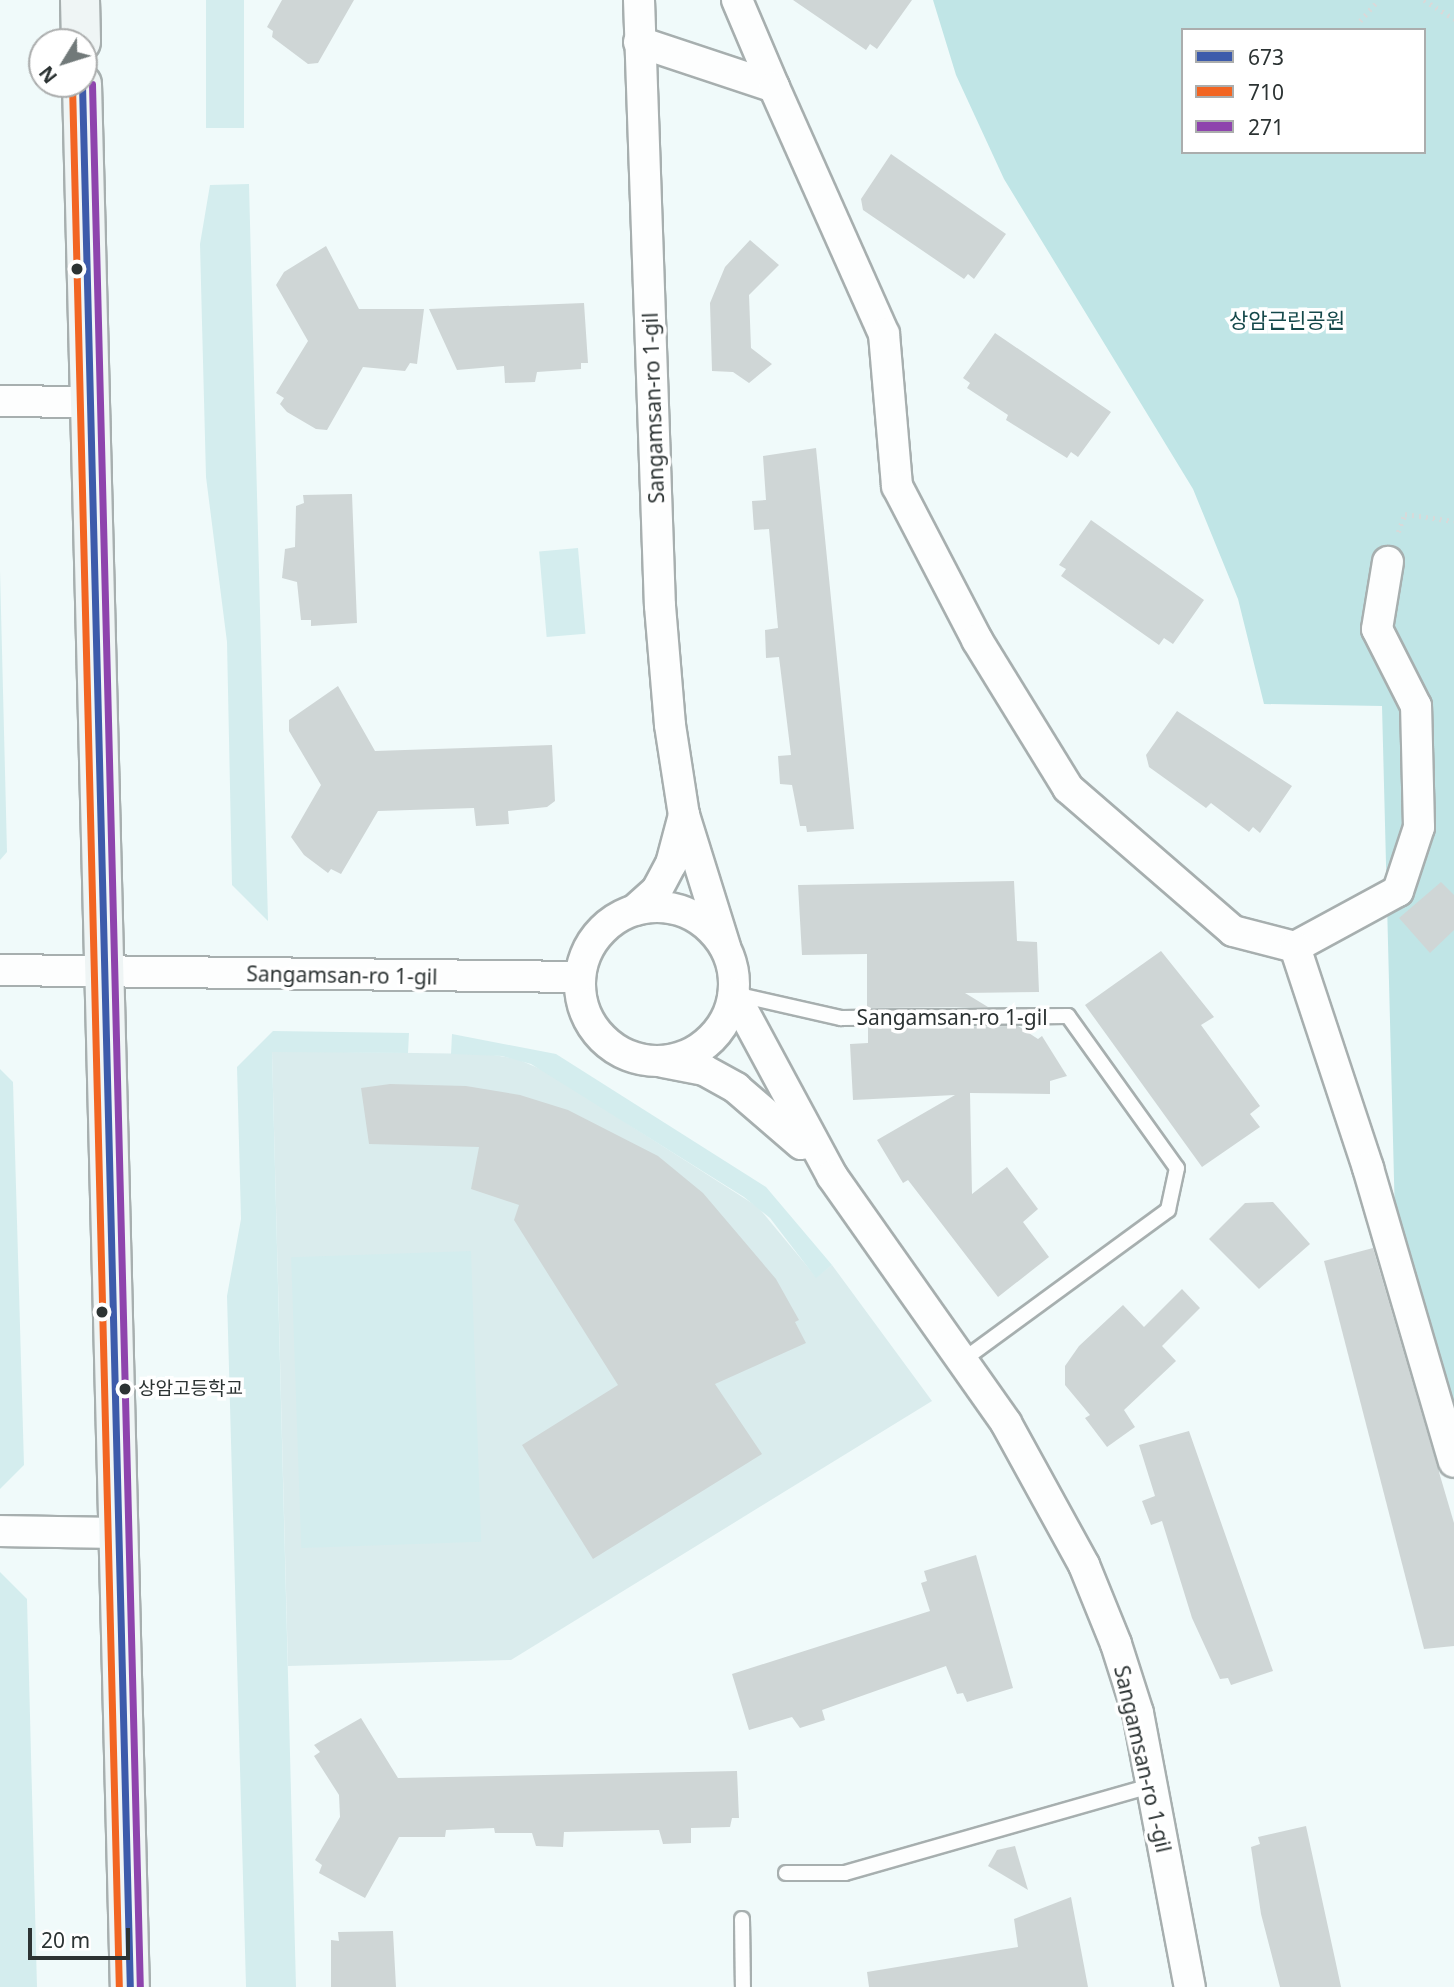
<!DOCTYPE html>
<html>
<head>
<meta charset="utf-8">
<style>
  body { margin:0 }
  #map { position:relative; width:1454px; height:1987px; overflow:hidden; background:#f0fafa; font-family:"Noto Sans","Noto Sans KR",sans-serif }
  div>[style] { position:absolute }
  .built>* { inset:0; background:#daeced }
  .green>* { inset:0; background:#d4edee; transform-origin:0 0 }
  .forest>* { inset:0; background:#c0e5e6 }
  .building>* { inset:0; background:#cfd6d6 }
  .path>* { height:4.5px; margin-top:-2.25px; transform-origin:0; background:repeating-linear-gradient(90deg,#d7dada 0 2px,transparent 0 7px) }
  .roads { filter:drop-shadow(2px 0 #a7afaf) drop-shadow(-2px 0 #a7afaf) drop-shadow(0 2px #a7afaf) drop-shadow(0 -2px #a7afaf) }
  .lane>* { height:14px; margin:-7px; padding:0 7px; transform-origin:7px; border-radius:7px; background:#fdfefe }
  .street>* { height:30px; margin:-15px; padding:0 15px; transform-origin:15px; border-radius:15px; background:#fdfefe }
  .street>.ring { margin:-15px; padding:0; box-sizing:content-box; background:none; border:30px solid #fdfefe; border-radius:50% }
  .secondary>* { height:38px; margin:-19px; padding:0 19px; transform-origin:19px; border-radius:19px; background:#eff5f5 }
  .bus-1>* { height:7px; margin:-3.5px; padding:0 3.5px; transform-origin:3.5px; border-radius:3.5px; background:#3d5bab }
  .bus-2>* { height:7px; margin:-3.5px; padding:0 3.5px; transform-origin:3.5px; border-radius:3.5px; background:#f26522 }
  .bus-3>* { height:7px; margin:-3.5px; padding:0 3.5px; transform-origin:3.5px; border-radius:3.5px; background:#8e44ad }
  .dots>* { width:19px; height:19px; translate:-50% -50%; box-sizing:border-box; border:4px solid #fff; border-radius:50% }
  span { translate:-50% -50%; white-space:nowrap; text-align:center; line-height:1.15; -webkit-text-stroke:7px #fff; paint-order:stroke }
  .bus-label { font-size:19px; color:#2c3333 }
  .left { translate:0 -50%; text-align:left }
  .park-label { font-size:21px; color:#14484a }
  .street-label { font-size:21px; color:#2c3333 }
  .legend { position:absolute; left:1181px; top:28px; width:245px; height:126px; box-sizing:border-box; background:#fff; border:2px solid #abadad; margin:0; padding:9px 12px; list-style:none; font-size:21px; color:#2c3333 }
  .legend li { display:flex; align-items:center; gap:14px; height:35px }
  .legend b { width:35px; border:2px solid #abadad }
  .north { position:absolute; left:28px; top:28px; width:70px; height:70px; box-sizing:border-box; background:#fff; border:2px solid #abadad; border-radius:50%; rotate:232deg; font-size:19px; font-weight:700; line-height:28px; text-align:center; color:#2c3333 }
  .north::after { content:''; display:block; margin:auto; width:24px; height:32px; background:#717979; clip-path:polygon(50% 0,100% 100%,50% 72%,0 100%) }
  .scale { position:absolute; left:28px; top:1928px; width:102px; height:32px; box-sizing:border-box; border:4px solid #2c3333; border-top:0; padding-left:9px; font-size:21px; line-height:24px; white-space:nowrap; color:#2c3333; -webkit-text-stroke:5px #fff; paint-order:stroke }
</style>
</head>
<body>
<div id="map">
  <div class="built">
    <div style="clip-path:polygon(272px 1051px,487px 1054px,517px 1059px,545px 1071px,758px 1207px,816px 1277px,832px 1265px,932px 1401px,511px 1660px,288px 1666px)"></div>
  </div>
  <div class="green">
    <div style="left:206px;top:0;width:38px;height:128px"></div>
    <div style="clip-path:polygon(249px 184px,268px 921px,232px 885px,227px 642px,206px 477px,202px 323px,200px 244px,210px 185px)"></div>
    <div style="left:578px;top:548px;width:86px;height:39px;rotate:85deg"></div>
    <div style="clip-path:polygon(0 570px,7px 852px,0 860px)"></div>
    <div style="clip-path:polygon(273px 1031px,409px 1033px,408px 1053px,272px 1052px,296px 1987px,246px 1987px,227px 1296px,241px 1219px,237px 1067px)"></div>
    <div style="clip-path:polygon(452px 1034px,556px 1054px,766px 1187px,832px 1265px,816px 1278px,770px 1218px,744px 1197px,531px 1064px,502px 1056px,451px 1054px)"></div>
    <div style="clip-path:polygon(0 1069px,13px 1082px,24px 1465px,0 1489px)"></div>
    <div style="left:471px;top:1251px;width:291px;height:180px;rotate:88deg"></div>
    <div style="clip-path:polygon(0 1572px,27px 1599px,37px 1987px,0 1987px)"></div>
  </div>
  <div class="forest">
    <div style="clip-path:polygon(evenodd,933px 0,1454px 0,1454px 1413px,1395px 1219px,1382px 706px,1264px 704px,1238px 599px,1193px 489px,1004px 179px,956px 75px,933px 0,1183px 30px,1424px 30px,1424px 152px,1183px 152px,1183px 30px)"></div>
  </div>
  <div class="building">
    <div style="clip-path:polygon(282px 0,354px 0,318px 63px,308px 64px,272px 37px,273px 31px,267px 27px)"></div>
    <div style="clip-path:polygon(793px 0,912px 0,877px 49px,870px 44px,866px 50px)"></div>
    <div style="clip-path:polygon(891px 154px,1006px 234px,974px 279px,968px 274px,964px 279px,863px 210px,861px 199px)"></div>
    <div style="clip-path:polygon(750px 240px,779px 265px,749px 295px,751px 348px,772px 364px,749px 383px,733px 372px,712px 371px,710px 303px,725px 267px)"></div>
    <div style="clip-path:polygon(326px 246px,359px 309px,424px 309px,417px 364px,410px 363px,405px 371px,363px 367px,327px 430px,316px 429px,287px 412px,280px 404px,284px 398px,276px 393px,308px 341px,276px 285px,284px 272px)"></div>
    <div style="clip-path:polygon(584px 303px,588px 363px,581px 363px,581px 369px,537px 372px,535px 382px,505px 383px,504px 366px,457px 370px,429px 309px)"></div>
    <div style="clip-path:polygon(995px 333px,1111px 412px,1078px 457px,1071px 452px,1067px 458px,1006px 420px,1008px 415px,967px 388px,970px 383px,963px 378px)"></div>
    <div style="clip-path:polygon(816px 448px,854px 829px,807px 832px,806px 826px,800px 826px,792px 785px,780px 784px,778px 756px,791px 755px,779px 657px,766px 658px,765px 630px,778px 628px,769px 529px,754px 530px,752px 501px,766px 500px,763px 456px)"></div>
    <div style="clip-path:polygon(352px 494px,357px 623px,311px 626px,311px 620px,301px 620px,297px 582px,282px 578px,285px 549px,295px 547px,296px 506px,304px 503px,303px 495px)"></div>
    <div style="clip-path:polygon(1091px 520px,1204px 600px,1173px 644px,1164px 638px,1159px 645px,1061px 576px,1066px 569px,1059px 565px)"></div>
    <div style="clip-path:polygon(338px 686px,375px 751px,552px 745px,555px 801px,547px 807px,508px 811px,509px 824px,476px 826px,474px 808px,378px 811px,341px 874px,331px 869px,328px 873px,304px 855px,291px 837px,321px 785px,289px 731px,289px 720px)"></div>
    <div style="clip-path:polygon(1177px 711px,1292px 786px,1260px 833px,1253px 827px,1249px 832px,1211px 803px,1206px 808px,1149px 767px,1146px 755px)"></div>
    <div style="clip-path:polygon(1014px 881px,1017px 941px,1037px 942px,1039px 992px,965px 993px,988px 1007px,867px 1008px,867px 954px,802px 955px,798px 885px)"></div>
    <div style="clip-path:polygon(1441px 882px,1454px 895px,1454px 930px,1430px 953px,1399px 918px)"></div>
    <div style="clip-path:polygon(1161px 951px,1214px 1017px,1201px 1025px,1260px 1106px,1250px 1114px,1260px 1127px,1202px 1167px,1085px 1005px)"></div>
    <div style="clip-path:polygon(1018px 1026px,1038px 1039px,1042px 1036px,1067px 1076px,1050px 1081px,1050px 1094px,970px 1093px,972px 1194px,1007px 1167px,1038px 1209px,1023px 1222px,1049px 1257px,998px 1297px,908px 1180px,903px 1183px,877px 1140px,955px 1095px,853px 1100px,850px 1044px,868px 1043px,868px 1027px)"></div>
    <div style="clip-path:polygon(390px 1084px,466px 1086px,520px 1095px,568px 1110px,658px 1156px,703px 1193px,776px 1279px,799px 1320px,795px 1322px,806px 1343px,715px 1384px,762px 1454px,593px 1559px,522px 1445px,618px 1385px,514px 1220px,519px 1205px,471px 1189px,479px 1147px,369px 1144px,361px 1088px)"></div>
    <div style="clip-path:polygon(1273px 1202px,1310px 1244px,1259px 1289px,1209px 1239px,1245px 1203px)"></div>
    <div style="clip-path:polygon(1373px 1248px,1454px 1523px,1454px 1646px,1424px 1649px,1324px 1261px)"></div>
    <div style="clip-path:polygon(1182px 1289px,1200px 1308px,1162px 1346px,1176px 1361px,1124px 1410px,1135px 1427px,1107px 1447px,1085px 1418px,1090px 1415px,1065px 1385px,1065px 1366px,1079px 1346px,1123px 1305px,1144px 1327px)"></div>
    <div style="clip-path:polygon(1189px 1431px,1273px 1671px,1231px 1685px,1228px 1678px,1220px 1679px,1192px 1618px,1162px 1521px,1151px 1525px,1142px 1501px,1155px 1496px,1139px 1445px)"></div>
    <div style="clip-path:polygon(976px 1555px,1013px 1688px,967px 1702px,963px 1693px,957px 1694px,946px 1666px,822px 1710px,825px 1720px,800px 1728px,792px 1717px,749px 1730px,732px 1674px,930px 1611px,921px 1583px,927px 1581px,924px 1571px)"></div>
    <div style="clip-path:polygon(361px 1718px,398px 1778px,737px 1771px,739px 1818px,732px 1818px,730px 1827px,691px 1828px,691px 1843px,663px 1844px,659px 1830px,564px 1832px,563px 1847px,536px 1846px,532px 1833px,495px 1833px,494px 1828px,446px 1830px,445px 1837px,399px 1837px,365px 1898px,319px 1873px,322px 1865px,315px 1860px,340px 1817px,339px 1795px,314px 1756px,320px 1752px,314px 1745px)"></div>
    <div style="clip-path:polygon(1306px 1826px,1335px 1959px,1341px 1987px,1280px 1987px,1261px 1914px,1251px 1847px,1260px 1844px,1258px 1837px)"></div>
    <div style="clip-path:polygon(1015px 1846px,1028px 1890px,988px 1866px,997px 1850px)"></div>
    <div style="clip-path:polygon(1071px 1897px,1088px 1987px,869px 1987px,867px 1972px,1018px 1947px,1014px 1919px)"></div>
    <div style="clip-path:polygon(393px 1931px,396px 1987px,331px 1987px,331px 1940px,339px 1941px,338px 1932px)"></div>
  </div>
  <div class="path">
    <div style="left:1424px;top:0;width:36px;rotate:32deg"></div>
    <div style="left:1360px;top:21px;width:28px;rotate:-49deg"></div>
    <div style="left:1398px;top:532px;width:19px;rotate:-69deg"></div>
    <div style="left:1405px;top:514px;width:49px;rotate:8.1deg"></div>
  </div>
  <div class="roads">
    <div class="lane">
      <div style="left:735px;top:994px;width:109px;rotate:12.8deg"></div>
      <div style="left:841px;top:1018px;width:227px;rotate:-0.5deg"></div>
      <div style="left:1068px;top:1016px;width:187px;rotate:54.4deg"></div>
      <div style="left:1177px;top:1168px;width:43px;rotate:102.1deg"></div>
      <div style="left:1168px;top:1210px;width:254px;rotate:143.8deg"></div>
      <div style="left:786px;top:1873px;width:59px"></div>
      <div style="left:845px;top:1873px;width:321px;rotate:-15.9deg"></div>
      <div style="left:742px;top:1919px;width:68px;rotate:89.2deg"></div>
    </div>
    <div class="street">
      <div style="left:639px;top:0;width:606px;rotate:88.02deg"></div>
      <div style="left:660px;top:606px;width:119px;rotate:85.2deg"></div>
      <div style="left:670px;top:725px;width:91px;rotate:81.2deg"></div>
      <div style="left:684px;top:815px;width:138px;rotate:72.7deg"></div>
      <div style="left:737px;top:0;width:95px;rotate:67deg"></div>
      <div style="left:639px;top:42px;width:142px;rotate:18.4deg"></div>
      <div style="left:774px;top:87px;width:270px;rotate:66deg"></div>
      <div style="left:884px;top:334px;width:153px;rotate:85.1deg"></div>
      <div style="left:897px;top:486px;width:174px;rotate:62.5deg"></div>
      <div style="left:977px;top:640px;width:174px;rotate:58.4deg"></div>
      <div style="left:1068px;top:788px;width:218px;rotate:40.9deg"></div>
      <div style="left:1233px;top:931px;width:64px;rotate:14.5deg"></div>
      <div style="left:1295px;top:947px;width:117px;rotate:-28.5deg"></div>
      <div style="left:1398px;top:891px;width:67px;rotate:-71.8deg"></div>
      <div style="left:1419px;top:827px;width:121px;rotate:-91.4deg"></div>
      <div style="left:1416px;top:706px;width:86px;rotate:-116.9deg"></div>
      <div style="left:1377px;top:629px;width:68px;rotate:-80.7deg"></div>
      <div style="left:0;top:401px;width:87px;rotate:0.7deg"></div>
      <div class="ring" style="left:580px;top:907px;width:124px;height:124px"></div>
      <div style="left:635px;top:910px;width:30px;rotate:-42deg"></div>
      <div style="left:657px;top:890px;width:30px;rotate:-62deg"></div>
      <div style="left:671px;top:864px;width:51px;rotate:-75.1deg"></div>
      <div style="left:1295px;top:947px;width:233px;rotate:71.7deg"></div>
      <div style="left:1368px;top:1168px;width:306px;rotate:73.7deg"></div>
      <div style="left:0;top:970px;width:579px;rotate:0.69deg"></div>
      <div style="left:734px;top:994px;width:207px;rotate:61.7deg"></div>
      <div style="left:832px;top:1176px;width:302px;rotate:54.8deg"></div>
      <div style="left:1006px;top:1423px;width:162px;rotate:61.2deg"></div>
      <div style="left:1084px;top:1565px;width:85px;rotate:67.9deg"></div>
      <div style="left:1116px;top:1644px;width:72px;rotate:72.3deg"></div>
      <div style="left:1138px;top:1713px;width:279px;rotate:79.3deg"></div>
      <div style="left:663px;top:1062px;width:42px;rotate:11deg"></div>
      <div style="left:704px;top:1070px;width:37px;rotate:29deg"></div>
      <div style="left:736px;top:1088px;width:86px;rotate:40.7deg"></div>
      <div style="left:0;top:1531px;width:117px;rotate:1deg"></div>
    </div>
    <div class="secondary">
      <div style="left:80px;top:0;width:42px;rotate:88.6deg"></div>
      <div style="left:82px;top:84px;width:1904px;rotate:88.56deg"></div>
    </div>
  </div>
  <div class="bus-1">
    <div style="left:82px;top:84px;width:1904px;rotate:88.56deg"></div>
  </div>
  <div class="bus-2">
    <div style="left:72px;top:84px;width:1904px;rotate:88.59deg"></div>
  </div>
  <div class="bus-3">
    <div style="left:92px;top:84px;width:1904px;rotate:88.56deg"></div>
  </div>
  <div class="dots">
    <div style="left:77px;top:269px;background:#2c3333"></div>
    <div style="left:102px;top:1312px;background:#2c3333"></div>
    <div style="left:125px;top:1389px;background:#2c3333"></div>
  </div>
  <div class="bus-label">
    <span class="left" style="left:138px;top:1389px">상암고등학교</span>
  </div>
  <div class="park-label">
    <span style="left:1287px;top:320px">상암근린공원</span>
  </div>
  <div class="street-label">
    <span style="left:653px;top:408px;rotate:-92deg">Sangamsan-ro 1-gil</span>
    <span style="left:342px;top:975px;rotate:1deg">Sangamsan-ro 1-gil</span>
    <span style="left:952px;top:1017px">Sangamsan-ro 1-gil</span>
    <span style="left:1143px;top:1759px;rotate:77deg">Sangamsan-ro 1-gil</span>
  </div>
  <ul class="legend">
  <li><b style="height:9px;background:#3d5bab"></b>673</li>
  <li><b style="height:9px;background:#f26522"></b>710</li>
  <li><b style="height:9px;background:#8e44ad"></b>271</li>
  </ul>
  <div class="north">N</div>
  <div class="scale">20 m</div>
</div>
</body>
</html>
